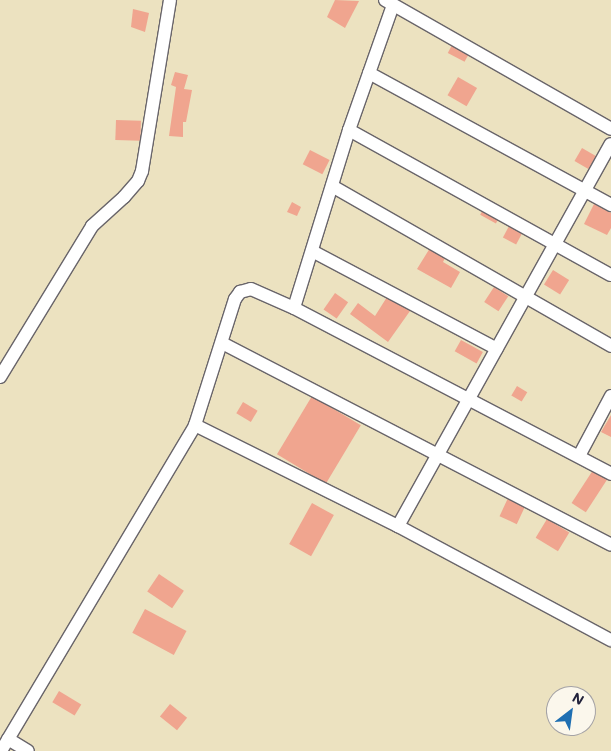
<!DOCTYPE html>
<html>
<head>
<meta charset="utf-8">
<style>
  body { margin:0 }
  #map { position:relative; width:611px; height:751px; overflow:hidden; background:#ece2c0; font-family:Mali,sans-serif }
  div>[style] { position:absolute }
  .building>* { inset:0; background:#f0a58f; transform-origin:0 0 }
  .roads { filter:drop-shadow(1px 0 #69656a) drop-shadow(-1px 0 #69656a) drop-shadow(0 1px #69656a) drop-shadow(0 -1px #69656a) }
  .minor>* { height:12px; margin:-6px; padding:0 6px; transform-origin:6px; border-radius:6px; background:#fff }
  span { translate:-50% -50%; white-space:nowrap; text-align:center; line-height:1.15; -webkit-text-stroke:4.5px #fbf7ec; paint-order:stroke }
  .north { position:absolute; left:546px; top:686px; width:50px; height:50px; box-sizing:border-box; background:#fbf7ec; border:1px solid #a4a2a5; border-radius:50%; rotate:30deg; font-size:14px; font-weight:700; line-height:20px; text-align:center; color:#22223b }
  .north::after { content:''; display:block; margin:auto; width:18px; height:22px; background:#1f6fb2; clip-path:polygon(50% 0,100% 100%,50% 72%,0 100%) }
</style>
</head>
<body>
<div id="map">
  <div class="building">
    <div style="clip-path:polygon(335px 0,359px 1px,345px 28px,327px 17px)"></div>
    <div style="clip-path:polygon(133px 9px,149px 13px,145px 32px,131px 27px)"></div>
    <div style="left:452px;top:45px;width:19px;height:9px;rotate:28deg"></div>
    <div style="clip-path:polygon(175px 72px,188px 75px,184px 89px,192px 90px,186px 122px,183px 122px,183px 137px,169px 136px,176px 87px,171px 85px)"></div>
    <div style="left:458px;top:77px;width:22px;height:21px;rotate:30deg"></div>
    <div style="left:116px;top:120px;width:25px;height:20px;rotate:2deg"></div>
    <div style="left:582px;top:148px;width:16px;height:15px;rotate:30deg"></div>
    <div style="left:310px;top:150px;width:22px;height:16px;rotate:27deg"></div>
    <div style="clip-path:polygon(292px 202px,301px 207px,297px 216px,287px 212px)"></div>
    <div style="clip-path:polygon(594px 204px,611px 213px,611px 228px,607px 235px,584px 224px)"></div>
    <div style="left:485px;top:206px;width:18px;height:10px;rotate:29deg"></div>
    <div style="left:509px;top:226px;width:15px;height:13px;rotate:28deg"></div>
    <div style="clip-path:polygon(430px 248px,445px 258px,443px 262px,460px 272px,451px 288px,417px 269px)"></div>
    <div style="left:553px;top:270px;width:19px;height:17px;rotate:32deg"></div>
    <div style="left:494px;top:287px;width:17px;height:18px;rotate:33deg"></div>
    <div style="left:335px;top:293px;width:16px;height:20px;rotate:35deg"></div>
    <div style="clip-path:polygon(387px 297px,410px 311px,388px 342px,350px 314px,358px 303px,375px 316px)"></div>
    <div style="left:461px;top:340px;width:25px;height:13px;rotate:29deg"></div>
    <div style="left:517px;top:386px;width:12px;height:11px;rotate:31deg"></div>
    <div style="left:312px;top:396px;width:57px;height:68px;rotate:31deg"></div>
    <div style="left:243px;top:402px;width:17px;height:13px;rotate:31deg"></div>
    <div style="clip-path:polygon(611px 415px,611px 437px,601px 432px)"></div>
    <div style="left:595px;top:467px;width:17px;height:43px;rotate:33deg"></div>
    <div style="left:508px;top:498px;width:19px;height:20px;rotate:25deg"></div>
    <div style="left:312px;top:503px;width:25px;height:47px;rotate:29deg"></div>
    <div style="left:547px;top:519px;width:26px;height:22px;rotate:31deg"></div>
    <div style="left:159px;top:574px;width:30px;height:21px;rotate:34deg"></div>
    <div style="left:145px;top:609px;width:47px;height:27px;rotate:28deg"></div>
    <div style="left:59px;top:691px;width:26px;height:13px;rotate:31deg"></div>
    <div style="left:170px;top:704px;width:22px;height:16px;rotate:39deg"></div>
  </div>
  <div class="roads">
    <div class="minor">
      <div style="left:385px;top:0;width:260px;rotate:29.7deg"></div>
      <div style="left:393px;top:5px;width:133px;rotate:109.4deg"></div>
      <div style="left:349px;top:130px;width:186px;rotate:107.2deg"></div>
      <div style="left:294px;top:308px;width:358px;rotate:27.6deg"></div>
      <div style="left:369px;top:73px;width:276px;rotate:28.6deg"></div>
      <div style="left:349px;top:130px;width:299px;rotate:29deg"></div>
      <div style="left:332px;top:186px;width:322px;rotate:29.8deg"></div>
      <div style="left:312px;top:251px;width:209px;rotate:27.9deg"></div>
      <div style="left:222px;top:343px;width:438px;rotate:27.4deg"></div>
      <div style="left:0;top:377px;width:177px;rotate:-58.6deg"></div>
      <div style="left:92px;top:226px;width:43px;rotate:-42.2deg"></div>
      <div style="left:124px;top:197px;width:21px;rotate:-49deg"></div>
      <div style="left:138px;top:181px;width:11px;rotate:-68deg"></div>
      <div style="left:142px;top:171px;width:173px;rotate:-80.7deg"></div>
      <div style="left:195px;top:425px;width:132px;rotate:-72.4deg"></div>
      <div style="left:235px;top:299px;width:9px;rotate:-54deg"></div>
      <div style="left:240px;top:292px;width:11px;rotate:-15deg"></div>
      <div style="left:251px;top:289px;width:47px;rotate:23.8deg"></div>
      <div style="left:579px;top:456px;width:68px;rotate:-61.9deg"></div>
      <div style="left:398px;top:526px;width:437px;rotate:-60.9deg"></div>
      <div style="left:8px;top:739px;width:23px;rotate:31deg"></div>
      <div style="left:1px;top:751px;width:379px;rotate:-59.2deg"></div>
      <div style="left:195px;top:425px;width:227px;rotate:26.5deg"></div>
      <div style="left:398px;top:526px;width:242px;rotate:28.2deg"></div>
    </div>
  </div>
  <div class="north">N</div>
</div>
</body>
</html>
